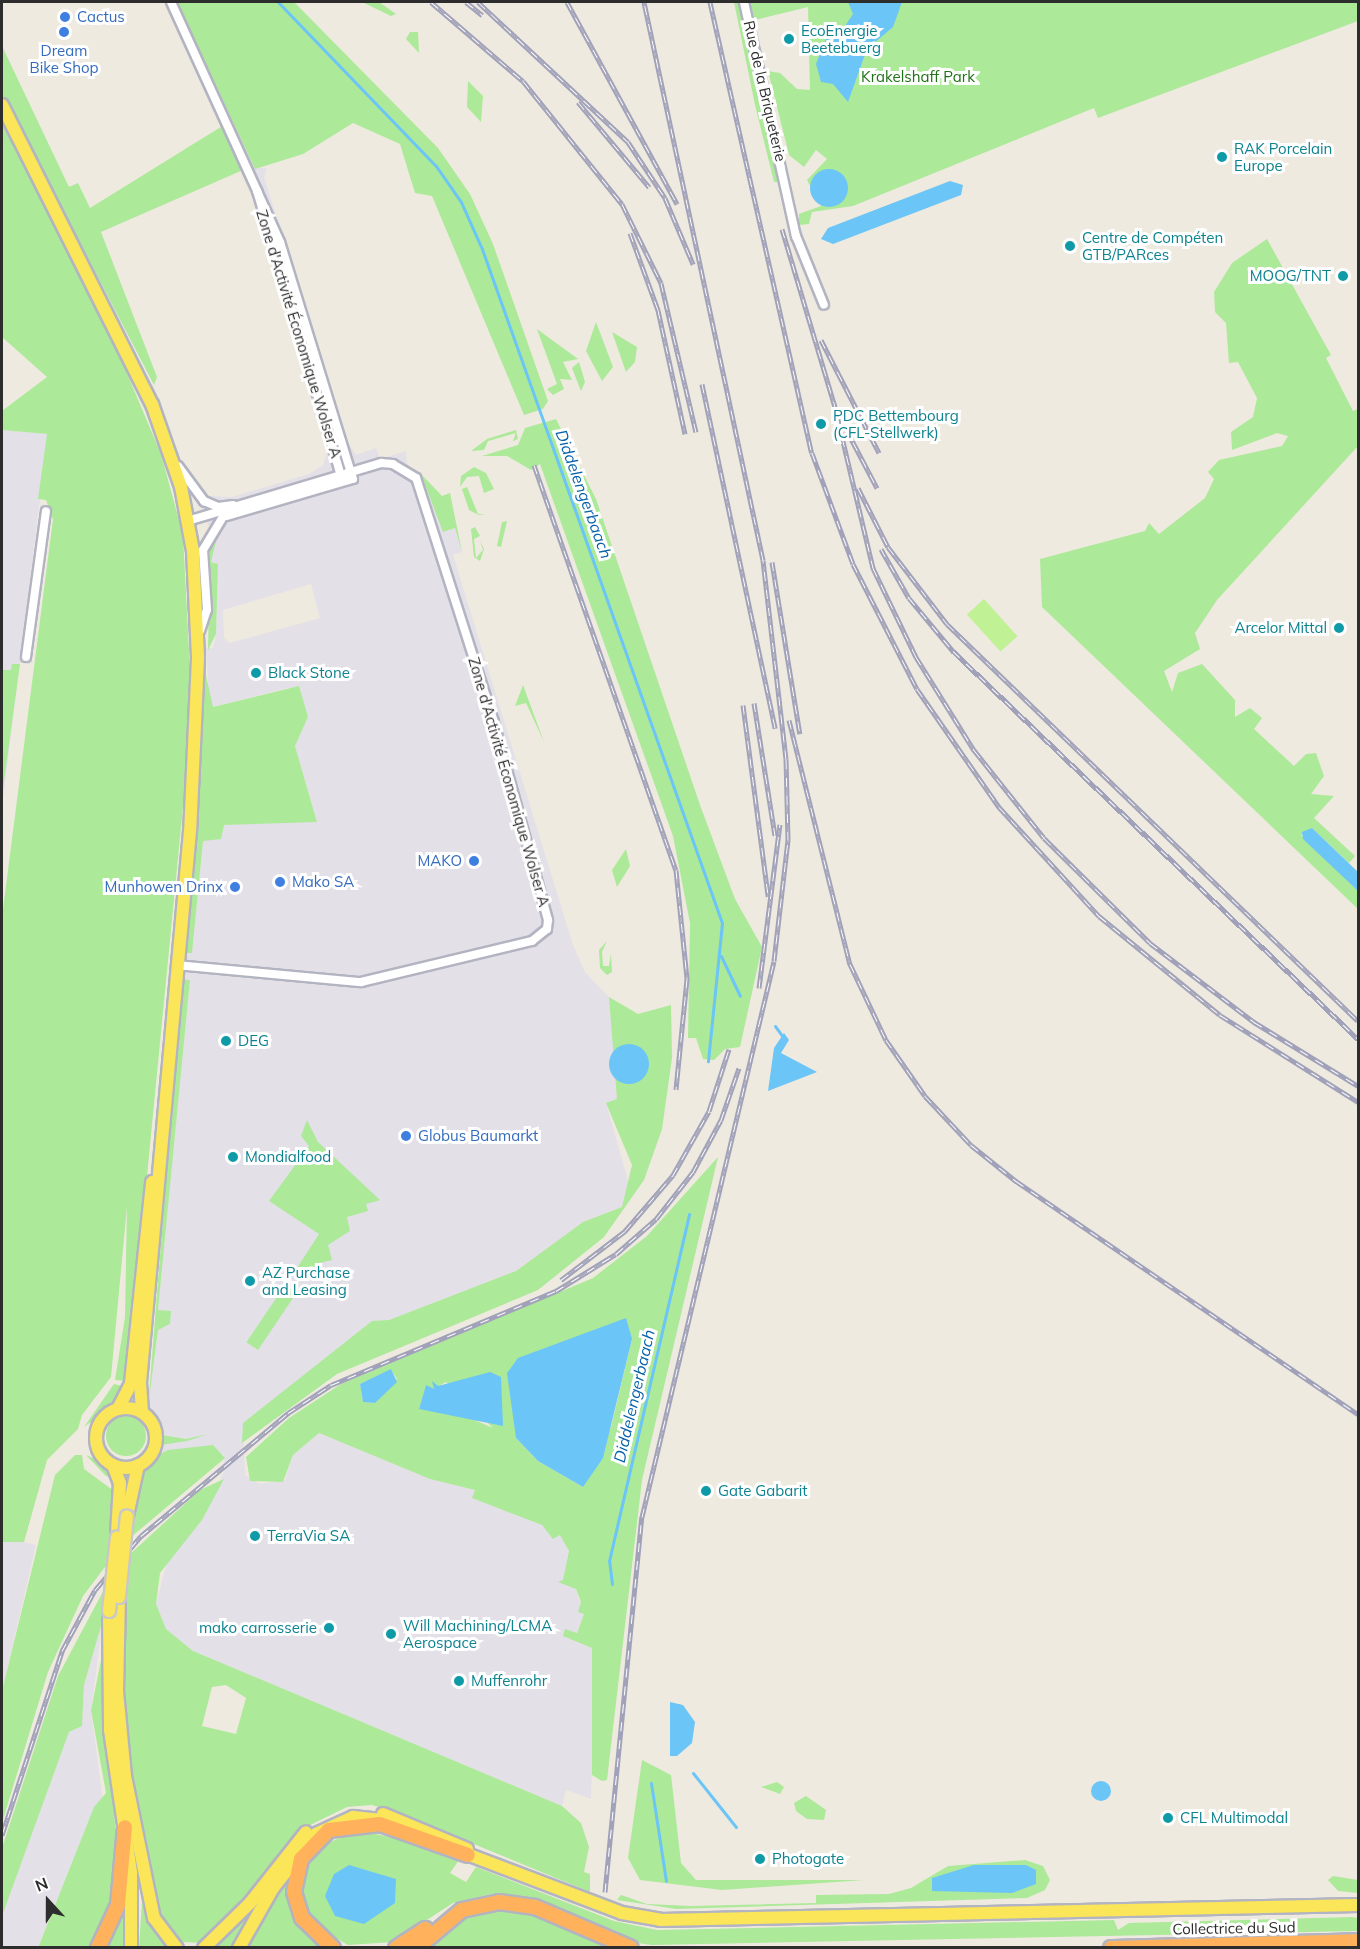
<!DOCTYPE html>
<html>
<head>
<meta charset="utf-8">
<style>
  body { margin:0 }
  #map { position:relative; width:1360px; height:1949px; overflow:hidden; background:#efeadf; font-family:Mulish,sans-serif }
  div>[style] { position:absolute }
  .industrial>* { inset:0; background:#e3e0e8 }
  .green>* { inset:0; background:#ace999; transform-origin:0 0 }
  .round { border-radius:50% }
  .pitch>* { inset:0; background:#c0f194; transform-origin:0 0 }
  .water>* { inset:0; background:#6cc5f7 }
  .stream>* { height:3px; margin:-1.5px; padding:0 1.5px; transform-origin:1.5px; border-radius:1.5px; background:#6cc5f7 }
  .roads { filter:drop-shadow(2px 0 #b3b4c1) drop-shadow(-2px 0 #b3b4c1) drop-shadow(0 2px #b3b4c1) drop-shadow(0 -2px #b3b4c1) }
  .minor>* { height:8px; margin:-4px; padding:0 4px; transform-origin:4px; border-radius:4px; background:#fff }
  .primary>* { height:12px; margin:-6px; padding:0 6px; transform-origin:6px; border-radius:6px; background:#fbe559 }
  .primary>.ring { margin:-6px; padding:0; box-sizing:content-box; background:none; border:12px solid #fbe559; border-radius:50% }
  .motorway>* { height:14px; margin:-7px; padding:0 7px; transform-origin:7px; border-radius:7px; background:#ffb25b }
  .rail>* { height:5px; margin-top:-2.5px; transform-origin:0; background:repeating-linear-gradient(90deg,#fff 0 9px,#a1a2b9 0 18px); box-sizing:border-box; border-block:2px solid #a1a2b9 }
  .bridges { filter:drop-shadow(2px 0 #c8c8c8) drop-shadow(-2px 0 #c8c8c8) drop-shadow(0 2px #c8c8c8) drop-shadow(0 -2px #c8c8c8) }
  .primary-bridge>* { height:12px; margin:-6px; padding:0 6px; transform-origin:6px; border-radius:6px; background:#fbe559 }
  .dots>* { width:16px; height:16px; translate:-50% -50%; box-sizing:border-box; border:3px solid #fff; border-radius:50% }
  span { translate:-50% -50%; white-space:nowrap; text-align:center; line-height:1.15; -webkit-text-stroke:6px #fff; paint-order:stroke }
  .shop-label { font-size:15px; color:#366cbe }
  .left { translate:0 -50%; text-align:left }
  .right { translate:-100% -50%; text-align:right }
  .culture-label { font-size:15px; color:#0d838f }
  .park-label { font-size:15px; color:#207216 }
  .street-label { font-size:15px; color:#2d2d2d }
  .water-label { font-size:16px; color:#0461ab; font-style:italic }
  .frame { position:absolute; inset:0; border:3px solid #2d2d2d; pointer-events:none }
  .north { position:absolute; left:18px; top:1871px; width:60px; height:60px; -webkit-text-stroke:4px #fff; paint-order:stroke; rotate:339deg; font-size:16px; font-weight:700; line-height:24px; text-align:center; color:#2d2d2d }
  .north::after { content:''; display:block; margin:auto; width:21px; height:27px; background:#2d2d2d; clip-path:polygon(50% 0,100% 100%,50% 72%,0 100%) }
</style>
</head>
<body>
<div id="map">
  <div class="industrial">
    <div style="clip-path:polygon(evenodd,165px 2px,177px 2px,255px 168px,267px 168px,264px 177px,346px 439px,356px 455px,376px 448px,380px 459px,406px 451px,407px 463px,430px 490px,443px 531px,455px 528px,462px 552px,453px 555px,573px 945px,585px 972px,609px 997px,618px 1099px,606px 1103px,629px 1184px,622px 1207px,583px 1222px,516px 1271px,389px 1320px,372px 1322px,243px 1423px,245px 1475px,260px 1484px,285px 1480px,293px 1455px,319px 1433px,430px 1479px,475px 1490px,473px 1498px,542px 1525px,553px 1538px,560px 1534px,569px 1551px,563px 1581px,576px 1589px,584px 1614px,576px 1634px,592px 1648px,595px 1673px,591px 1799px,566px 1790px,562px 1806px,193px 1651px,166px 1629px,156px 1604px,168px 1558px,202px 1520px,225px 1469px,224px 1455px,168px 1450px,156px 1455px,161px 1445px,207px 1434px,187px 1439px,162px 1435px,148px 1407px,158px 1330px,170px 1324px,158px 1310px,190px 980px,175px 979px,177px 952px,192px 953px,203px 841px,223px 825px,317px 821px,295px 746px,308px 717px,288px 688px,213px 707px,209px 700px,206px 648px,213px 648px,216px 634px,218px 564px,211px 562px,212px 534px,200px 506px,209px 496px,232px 497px,309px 474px,323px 465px,327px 453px,253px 198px,165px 2px,311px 584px,320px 618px,230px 643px,224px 638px,223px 610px,311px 584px)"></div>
    <div style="clip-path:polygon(2px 430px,48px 434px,2px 807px)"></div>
    <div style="clip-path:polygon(20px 1541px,36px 1545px,2px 1691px,2px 1542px)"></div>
    <div style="clip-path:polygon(103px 1619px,91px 1710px,103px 1802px,94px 1807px,38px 1947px,2px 1947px,2px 1916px,69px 1732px,82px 1726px,84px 1685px)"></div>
  </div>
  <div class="green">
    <div style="clip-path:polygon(177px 2px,294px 2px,438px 148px,470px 194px,493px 244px,548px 401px,543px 409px,524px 415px,432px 196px,415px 193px,400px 144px,353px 123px,303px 154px,255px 169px)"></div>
    <div style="clip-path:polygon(362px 2px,379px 2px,396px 14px,391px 16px)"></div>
    <div style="clip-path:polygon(734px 2px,739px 2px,744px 18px,782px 177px,778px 182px,774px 182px,755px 105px)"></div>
    <div style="clip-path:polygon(1358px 2px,1358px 21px,1098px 118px,1094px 108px,853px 206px,812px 212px,809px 224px,799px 225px,799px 214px,821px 206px,807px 180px,827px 159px,816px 150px,804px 167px,789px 155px,768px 71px,780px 73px,797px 89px,810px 90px,808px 7px,755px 20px,750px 3px)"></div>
    <div style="clip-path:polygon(410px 32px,418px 32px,419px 53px,406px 39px)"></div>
    <div style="clip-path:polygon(2px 46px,69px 187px,78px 183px,90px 208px,224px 125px,243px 170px,101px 232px,157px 377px,154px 385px,2px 93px)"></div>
    <div style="clip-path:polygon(468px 81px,483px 96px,481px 122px,467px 107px)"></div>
    <div style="clip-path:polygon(2px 124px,112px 338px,161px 454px,183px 535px,190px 671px,186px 776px,127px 1381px,115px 1380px,125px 1317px,127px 1206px,111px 1377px,82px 1415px,78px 1429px,47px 1460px,24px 1542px,2px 1542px,2px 917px,53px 519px,46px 500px,38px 499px,47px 434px,2px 430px,2px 411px,47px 377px,2px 337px)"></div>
    <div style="clip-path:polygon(1267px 239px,1331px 355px,1326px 358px,1353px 411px,1358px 409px,1358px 446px,1217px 600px,1195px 633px,1200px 649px,1164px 671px,1172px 692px,1178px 673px,1202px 664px,1235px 700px,1235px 717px,1250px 708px,1262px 718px,1254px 729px,1294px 766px,1306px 754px,1316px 753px,1324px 776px,1311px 794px,1334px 796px,1314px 818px,1355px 856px,1349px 863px,1312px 828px,1301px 835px,1358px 891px,1358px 909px,1042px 607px,1040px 559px,1145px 531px,1149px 523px,1159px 534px,1205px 498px,1214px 479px,1208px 472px,1219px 460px,1282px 446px,1288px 436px,1277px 433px,1232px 450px,1231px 432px,1253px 417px,1257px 398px,1238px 362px,1229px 363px,1226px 323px,1215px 312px,1214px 292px,1232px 263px)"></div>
    <div style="clip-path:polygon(596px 322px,613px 367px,602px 381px,586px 351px)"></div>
    <div style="clip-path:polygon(537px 329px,578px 359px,563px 362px,572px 380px,560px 379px,564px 389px,553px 395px,547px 389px,557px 384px)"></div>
    <div style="clip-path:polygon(612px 332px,637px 347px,635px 362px,626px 372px)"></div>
    <div style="clip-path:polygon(579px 362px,585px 382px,581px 391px,572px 368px)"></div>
    <div style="clip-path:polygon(556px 419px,596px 499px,700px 805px,735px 899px,762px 947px,740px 1047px,725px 1049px,714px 1060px,703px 1059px,696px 1038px,688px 1038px,690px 923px,673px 836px,540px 464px,531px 470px,507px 456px,482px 456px,518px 445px,525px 428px)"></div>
    <div style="clip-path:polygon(516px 430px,518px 439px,513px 441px,516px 433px,488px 441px,484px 450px,471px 451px,487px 439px)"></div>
    <div style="clip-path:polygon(474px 467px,486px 473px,494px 489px,484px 493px,479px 476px,467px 477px,460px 487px,461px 476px)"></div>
    <div style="clip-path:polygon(421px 474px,442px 496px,450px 493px,462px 552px,455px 528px,443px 532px)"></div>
    <div style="clip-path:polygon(467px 487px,478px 514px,485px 514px,479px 515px,469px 510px,462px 489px)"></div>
    <div style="clip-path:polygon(507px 521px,501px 547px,497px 546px,502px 522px)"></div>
    <div style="clip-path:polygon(475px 527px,480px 536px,474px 539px,476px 558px,483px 550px,480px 541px,484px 549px,480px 561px,474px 557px,471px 529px)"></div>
    <div style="clip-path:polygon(210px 539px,216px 541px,211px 562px,218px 564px,216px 634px,208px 650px)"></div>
    <div style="clip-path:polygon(12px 664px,20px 664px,2px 796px,2px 670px,11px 670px)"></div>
    <div style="clip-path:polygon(205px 671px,213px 707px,299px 686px,308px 717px,295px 746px,317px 822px,224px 825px,221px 839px,203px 841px,192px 953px,186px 953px)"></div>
    <div style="clip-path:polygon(523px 685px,544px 742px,526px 703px,515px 706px)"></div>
    <div style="clip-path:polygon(626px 849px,630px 866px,617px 887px,612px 870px)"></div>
    <div style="clip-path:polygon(607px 941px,602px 952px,603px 966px,609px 966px,611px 954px,612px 972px,607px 975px,600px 968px,599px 950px)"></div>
    <div style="clip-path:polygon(182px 979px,190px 980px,158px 1310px,171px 1311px,170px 1324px,158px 1330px,148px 1407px)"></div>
    <div style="clip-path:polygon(609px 997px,638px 1014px,671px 1005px,672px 1058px,662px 1129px,644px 1180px,604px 1237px,538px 1290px,337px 1374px,242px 1443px,243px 1423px,372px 1321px,389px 1320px,516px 1271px,583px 1222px,622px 1207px,632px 1165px,606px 1103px,617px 1099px)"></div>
    <div style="clip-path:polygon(307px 1120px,318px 1142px,380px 1200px,366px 1204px,368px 1211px,347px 1217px,350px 1231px,328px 1245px,332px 1260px,316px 1264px,307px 1274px,295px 1271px,319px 1234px,269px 1201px,309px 1146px,301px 1136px)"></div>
    <div style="clip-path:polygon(evenodd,718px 1157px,642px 1480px,607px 1780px,602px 1781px,592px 1775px,592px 1648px,563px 1636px,565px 1629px,577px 1633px,584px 1614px,578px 1612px,581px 1602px,576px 1589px,558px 1582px,563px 1580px,569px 1551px,560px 1535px,553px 1539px,542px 1525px,472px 1498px,475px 1490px,430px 1479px,319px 1433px,293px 1455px,283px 1482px,250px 1481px,246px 1457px,289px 1418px,341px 1384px,593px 1278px,647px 1236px,718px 1157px,632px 1339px,611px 1427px,583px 1487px,538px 1461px,516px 1438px,632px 1339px,718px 1157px,391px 1370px,397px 1379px,375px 1403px,363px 1402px,360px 1384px,391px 1370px,718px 1157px,446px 1382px,493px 1428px,458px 1413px,419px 1409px,426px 1386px,432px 1390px,446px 1382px)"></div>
    <div style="left:285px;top:1285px;width:14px;height:69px;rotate:34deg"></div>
    <div style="clip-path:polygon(114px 1384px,126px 1387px,117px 1402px,84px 1427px)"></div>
    <div class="round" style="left:106px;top:1416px;width:40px;height:40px"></div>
    <div style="clip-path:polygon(208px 1434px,187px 1441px,161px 1445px,162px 1435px,186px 1439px)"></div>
    <div style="clip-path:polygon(213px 1445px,225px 1458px,130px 1538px,129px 1481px,123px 1481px,121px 1473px,168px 1450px)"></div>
    <div style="clip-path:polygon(75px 1455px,82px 1455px,84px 1469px,114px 1491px,108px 1563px,83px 1596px,48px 1672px,2px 1823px,2px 1691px,55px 1475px)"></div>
    <div style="clip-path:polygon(86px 1455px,102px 1462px,115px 1479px,106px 1476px)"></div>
    <div style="clip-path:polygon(evenodd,224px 1479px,202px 1520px,160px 1573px,156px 1604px,166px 1629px,193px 1651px,562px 1806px,581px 1823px,589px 1847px,584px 1872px,590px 1874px,590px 1892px,396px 1812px,372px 1805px,347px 1807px,298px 1831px,244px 1903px,205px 1943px,180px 1942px,160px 1917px,129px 1775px,120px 1650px,128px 1556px,200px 1490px,224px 1479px,226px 1685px,246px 1698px,236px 1734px,202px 1726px,212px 1687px,226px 1685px)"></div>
    <div style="clip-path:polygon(106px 1586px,103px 1619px,84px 1685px,82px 1726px,69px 1732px,2px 1916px,2px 1848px,58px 1676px)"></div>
    <div style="clip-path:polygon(103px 1650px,117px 1854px,113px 1901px,91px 1947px,38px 1948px,94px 1807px,106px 1793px,91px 1710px)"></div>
    <div style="clip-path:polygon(642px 1760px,671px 1775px,681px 1863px,696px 1880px,864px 1880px,722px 1890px,640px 1880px,628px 1858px)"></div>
    <div style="clip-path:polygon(777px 1782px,784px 1787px,780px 1794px,761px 1787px)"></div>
    <div style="clip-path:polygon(806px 1796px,826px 1810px,824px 1820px,807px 1819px,796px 1811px,794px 1803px)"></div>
    <div style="clip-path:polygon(357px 1830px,413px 1842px,459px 1860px,450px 1873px,466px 1882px,476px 1867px,614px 1921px,657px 1930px,1114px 1920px,1118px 1930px,1129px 1923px,1352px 1917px,1358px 1918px,1358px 1931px,652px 1945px,623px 1941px,536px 1898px,496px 1893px,453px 1903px,393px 1942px,348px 1945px,316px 1926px,306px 1912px,302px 1876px,319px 1847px)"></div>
    <div style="clip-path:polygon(1025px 1860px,1043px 1866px,1050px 1880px,1045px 1890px,1027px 1898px,676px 1909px,617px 1900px,621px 1895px,647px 1904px,691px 1906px,816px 1903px,816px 1895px,889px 1894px,911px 1888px,948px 1866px)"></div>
    <div style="clip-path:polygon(1333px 1876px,1358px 1880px,1358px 1893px,1338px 1891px,1328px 1880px)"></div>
    <div style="clip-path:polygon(288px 1879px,300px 1924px,322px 1947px,247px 1948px)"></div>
    <div style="clip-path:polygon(127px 1889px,127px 1947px,102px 1948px)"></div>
    <div style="clip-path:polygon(142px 1901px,156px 1935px,167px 1947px,139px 1948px)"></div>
    <div style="clip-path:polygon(516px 1907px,552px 1918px,615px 1947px,422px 1948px,447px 1923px,482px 1909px)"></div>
    <div style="clip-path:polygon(252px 1911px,235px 1947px,216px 1948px,220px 1944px)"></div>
  </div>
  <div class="pitch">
    <div style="left:984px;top:599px;width:50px;height:23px;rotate:48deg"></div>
  </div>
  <div class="water">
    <div style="clip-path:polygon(848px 2px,902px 2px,893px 27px,867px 49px,848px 102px,833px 84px,821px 82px,816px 64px,827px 36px,845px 26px,853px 14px)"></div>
    <div class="round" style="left:810px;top:169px;width:38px;height:38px"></div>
    <div style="clip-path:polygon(950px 181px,963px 185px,961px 195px,833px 244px,821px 239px,828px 228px)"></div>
    <div style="clip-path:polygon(1312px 828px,1358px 872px,1358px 891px,1303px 839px,1302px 832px)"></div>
    <div style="clip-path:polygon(784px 1033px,789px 1040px,781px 1053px,817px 1072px,768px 1091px,774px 1048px)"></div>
    <div class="round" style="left:609px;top:1044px;width:40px;height:40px"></div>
    <div style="clip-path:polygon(626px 1318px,632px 1339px,603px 1458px,583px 1487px,538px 1461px,516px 1438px,507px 1373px,518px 1358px)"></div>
    <div style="clip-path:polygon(391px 1369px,397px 1382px,375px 1403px,363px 1402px,360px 1384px)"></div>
    <div style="clip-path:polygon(490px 1372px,501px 1377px,503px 1426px,419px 1409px,426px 1385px,434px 1389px,432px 1381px,438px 1386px)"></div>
    <div style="clip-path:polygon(670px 1702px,683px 1705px,695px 1722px,692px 1743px,677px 1756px,670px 1756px)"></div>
    <div class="round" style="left:1091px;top:1781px;width:20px;height:20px"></div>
    <div style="clip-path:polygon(349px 1865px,396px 1879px,395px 1903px,364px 1924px,335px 1916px,325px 1896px,334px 1874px)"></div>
    <div style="clip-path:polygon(974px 1865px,1026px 1865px,1036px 1870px,1036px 1884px,1012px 1893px,932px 1891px,932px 1878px)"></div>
  </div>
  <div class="stream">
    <div style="left:278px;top:2px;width:228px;rotate:46.1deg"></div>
    <div style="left:436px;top:166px;width:44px;rotate:55.2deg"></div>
    <div style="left:461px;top:202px;width:51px;rotate:65.9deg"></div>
    <div style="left:482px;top:249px;width:715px;rotate:70.4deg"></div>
    <div style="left:722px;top:923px;width:139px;rotate:95.8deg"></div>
    <div style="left:721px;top:956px;width:44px;rotate:64.6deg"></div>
    <div style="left:775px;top:1026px;width:14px;rotate:54deg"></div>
    <div style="left:612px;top:1584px;width:23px;rotate:-97deg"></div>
    <div style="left:609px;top:1561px;width:356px;rotate:-77deg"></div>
    <div style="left:693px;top:1773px;width:69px;rotate:51.5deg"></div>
    <div style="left:651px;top:1783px;width:99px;rotate:81.3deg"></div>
  </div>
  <div class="roads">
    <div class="minor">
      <div style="left:171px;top:2px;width:208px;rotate:65.5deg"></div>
      <div style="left:744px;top:2px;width:240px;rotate:77.5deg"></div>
      <div style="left:796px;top:236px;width:74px;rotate:67.9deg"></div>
      <div style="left:178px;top:466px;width:44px;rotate:53.4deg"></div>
      <div style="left:204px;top:501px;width:15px;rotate:23deg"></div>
      <div style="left:218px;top:507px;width:15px;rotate:-8deg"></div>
      <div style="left:341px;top:476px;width:297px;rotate:-106.4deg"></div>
      <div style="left:257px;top:191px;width:56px;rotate:65.7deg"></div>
      <div style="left:280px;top:242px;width:242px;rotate:72.9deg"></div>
      <div style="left:227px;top:516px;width:131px;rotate:-16.4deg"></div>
      <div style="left:353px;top:479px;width:6px;rotate:-108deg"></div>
      <div style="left:200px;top:631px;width:22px;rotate:-72deg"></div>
      <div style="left:207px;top:610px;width:60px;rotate:-93.8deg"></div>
      <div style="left:203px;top:550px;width:37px;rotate:-59deg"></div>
      <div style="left:26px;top:657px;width:147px;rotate:-82.2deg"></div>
      <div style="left:176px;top:965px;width:186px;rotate:5.3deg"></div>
      <div style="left:361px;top:982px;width:176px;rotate:-13.5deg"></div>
      <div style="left:532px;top:941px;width:19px;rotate:-39deg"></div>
      <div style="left:547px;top:929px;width:9px;rotate:-84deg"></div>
      <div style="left:548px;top:920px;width:205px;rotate:-105.3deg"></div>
      <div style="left:494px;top:722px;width:256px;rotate:-107.7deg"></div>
      <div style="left:416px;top:478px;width:27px;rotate:-149deg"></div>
      <div style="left:393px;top:464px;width:12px;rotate:-175deg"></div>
      <div style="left:381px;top:463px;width:202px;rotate:163.3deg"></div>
    </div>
    <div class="primary">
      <div style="left:2px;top:105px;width:335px;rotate:63.4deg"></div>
      <div style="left:152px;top:404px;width:88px;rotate:70.7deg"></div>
      <div style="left:181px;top:487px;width:65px;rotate:79.4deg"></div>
      <div style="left:193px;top:551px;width:107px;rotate:87.3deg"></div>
      <div style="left:198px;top:658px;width:173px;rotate:92.6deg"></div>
      <div style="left:190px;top:831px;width:554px;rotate:95.18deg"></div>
      <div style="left:140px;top:1383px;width:29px;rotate:86deg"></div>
      <div class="ring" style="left:96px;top:1408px;width:48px;height:48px"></div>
      <div style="left:118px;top:1409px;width:29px;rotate:-63deg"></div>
      <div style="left:131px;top:1383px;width:202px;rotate:-84deg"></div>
      <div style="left:113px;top:1465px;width:19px;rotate:69deg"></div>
      <div style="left:120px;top:1483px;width:50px;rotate:93.4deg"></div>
      <div style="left:127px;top:1516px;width:52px;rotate:-77.8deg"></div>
      <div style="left:119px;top:1597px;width:94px;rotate:91.2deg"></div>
      <div style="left:117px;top:1691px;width:85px;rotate:84.6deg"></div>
      <div style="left:125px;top:1776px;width:145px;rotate:78.5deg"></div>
      <div style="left:154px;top:1918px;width:38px;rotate:53deg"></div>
      <div style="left:109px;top:1611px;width:119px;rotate:89.5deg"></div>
      <div style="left:110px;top:1730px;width:145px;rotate:81.6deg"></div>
      <div style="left:131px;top:1873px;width:75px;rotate:90deg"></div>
      <div style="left:383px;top:1814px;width:91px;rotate:22.6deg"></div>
      <div style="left:459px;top:1851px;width:174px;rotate:20.8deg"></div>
      <div style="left:622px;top:1913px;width:39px;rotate:10deg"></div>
      <div style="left:660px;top:1920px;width:698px;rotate:-1.23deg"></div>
      <div style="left:204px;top:1948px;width:64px;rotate:-44.4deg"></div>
      <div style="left:250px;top:1903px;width:90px;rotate:-51.7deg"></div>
      <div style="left:239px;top:1948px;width:69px;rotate:-60.5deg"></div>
      <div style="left:273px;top:1888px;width:69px;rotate:-51.5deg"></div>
      <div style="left:316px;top:1834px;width:41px;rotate:-24.7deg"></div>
      <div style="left:353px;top:1817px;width:38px;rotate:6deg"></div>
    </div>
    <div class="motorway">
      <div style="left:98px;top:1948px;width:47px;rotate:-65.1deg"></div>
      <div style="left:118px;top:1905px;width:78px;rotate:-84.9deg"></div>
      <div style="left:333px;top:1948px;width:43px;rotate:-135.9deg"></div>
      <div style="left:302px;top:1918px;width:27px;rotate:-107deg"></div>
      <div style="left:294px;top:1892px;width:34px;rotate:-78deg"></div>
      <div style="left:301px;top:1859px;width:40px;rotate:-46deg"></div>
      <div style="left:329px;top:1830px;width:51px;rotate:-6.7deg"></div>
      <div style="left:380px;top:1824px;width:93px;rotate:19.4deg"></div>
      <div style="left:396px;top:1948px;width:35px;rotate:-33deg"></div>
      <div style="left:417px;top:1948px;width:59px;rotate:-40.2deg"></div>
      <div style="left:462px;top:1910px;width:38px;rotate:-12deg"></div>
      <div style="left:499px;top:1902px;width:36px;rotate:8deg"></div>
      <div style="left:535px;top:1907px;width:104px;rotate:23.1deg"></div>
      <div style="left:1111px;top:1948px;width:247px;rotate:-1.6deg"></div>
    </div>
  </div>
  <div class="rail">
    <div style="left:431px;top:2px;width:121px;rotate:40.7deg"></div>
    <div style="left:523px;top:81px;width:158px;rotate:51.2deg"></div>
    <div style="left:622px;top:204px;width:88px;rotate:63.7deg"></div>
    <div style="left:661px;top:283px;width:153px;rotate:76.8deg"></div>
    <div style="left:466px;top:2px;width:21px;rotate:39deg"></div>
    <div style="left:478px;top:2px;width:205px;rotate:43deg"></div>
    <div style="left:628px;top:142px;width:67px;rotate:56.5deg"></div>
    <div style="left:665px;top:198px;width:72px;rotate:67deg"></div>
    <div style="left:567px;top:2px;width:230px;rotate:61.4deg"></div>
    <div style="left:710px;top:2px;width:462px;rotate:77.3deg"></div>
    <div style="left:812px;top:453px;width:118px;rotate:69.7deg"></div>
    <div style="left:853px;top:564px;width:140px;rotate:62.9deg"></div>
    <div style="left:917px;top:689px;width:144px;rotate:55.2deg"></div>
    <div style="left:999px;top:807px;width:148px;rotate:47.5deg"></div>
    <div style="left:1099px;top:916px;width:156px;rotate:39.3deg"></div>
    <div style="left:1220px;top:1015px;width:163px;rotate:32.2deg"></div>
    <div style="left:578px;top:102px;width:111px;rotate:50.1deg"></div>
    <div style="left:782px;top:229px;width:182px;rotate:73.4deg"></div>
    <div style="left:834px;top:403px;width:170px;rotate:76.7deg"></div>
    <div style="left:873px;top:568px;width:99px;rotate:64.2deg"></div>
    <div style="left:916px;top:657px;width:110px;rotate:58.1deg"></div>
    <div style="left:974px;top:750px;width:112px;rotate:51.5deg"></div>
    <div style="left:1044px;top:838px;width:149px;rotate:44.7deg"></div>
    <div style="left:1150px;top:943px;width:131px;rotate:37.2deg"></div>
    <div style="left:1254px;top:1022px;width:122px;rotate:31.6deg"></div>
    <div style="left:630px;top:233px;width:82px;rotate:70deg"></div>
    <div style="left:658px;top:310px;width:127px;rotate:77.7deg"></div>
    <div style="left:821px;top:340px;width:127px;rotate:62.8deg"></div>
    <div style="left:702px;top:384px;width:352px;rotate:78deg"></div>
    <div style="left:845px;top:427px;width:69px;rotate:62.3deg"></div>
    <div style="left:534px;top:465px;width:429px;rotate:70.7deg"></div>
    <div style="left:676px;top:870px;width:110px;rotate:84.2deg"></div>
    <div style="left:687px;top:979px;width:111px;rotate:95.7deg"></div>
    <div style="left:858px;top:488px;width:66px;rotate:63deg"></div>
    <div style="left:888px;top:547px;width:97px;rotate:52.5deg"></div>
    <div style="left:947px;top:624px;width:571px;rotate:44.01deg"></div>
    <div style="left:881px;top:549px;width:56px;rotate:60.3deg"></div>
    <div style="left:909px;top:598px;width:69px;rotate:50.3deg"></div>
    <div style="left:953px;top:651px;width:561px;rotate:43.77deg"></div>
    <div style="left:772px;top:562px;width:174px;rotate:80.8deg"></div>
    <div style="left:754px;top:703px;width:134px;rotate:81deg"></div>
    <div style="left:743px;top:705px;width:193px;rotate:82.5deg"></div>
    <div style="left:789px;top:720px;width:252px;rotate:76deg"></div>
    <div style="left:850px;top:964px;width:84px;rotate:64.7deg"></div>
    <div style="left:886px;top:1040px;width:68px;rotate:55.1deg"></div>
    <div style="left:925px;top:1096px;width:67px;rotate:46.8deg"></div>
    <div style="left:971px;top:1145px;width:58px;rotate:38.7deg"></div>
    <div style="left:1016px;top:1181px;width:414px;rotate:34.3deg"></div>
    <div style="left:759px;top:988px;width:165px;rotate:-82.7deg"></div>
    <div style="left:561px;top:1280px;width:81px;rotate:-37.4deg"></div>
    <div style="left:625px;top:1231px;width:74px;rotate:-49.4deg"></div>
    <div style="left:673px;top:1175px;width:73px;rotate:-60.6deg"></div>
    <div style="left:709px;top:1111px;width:65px;rotate:-72.1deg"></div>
    <div style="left:2px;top:1835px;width:194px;rotate:-71.9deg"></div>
    <div style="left:62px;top:1651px;width:69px;rotate:-61.6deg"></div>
    <div style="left:95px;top:1590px;width:71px;rotate:-49.6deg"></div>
    <div style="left:141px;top:1536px;width:192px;rotate:-39.9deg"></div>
    <div style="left:288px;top:1413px;width:51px;rotate:-33.1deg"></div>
    <div style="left:331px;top:1385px;width:244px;rotate:-22.7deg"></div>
    <div style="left:556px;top:1291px;width:70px;rotate:-31.7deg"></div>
    <div style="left:616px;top:1254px;width:53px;rotate:-41.2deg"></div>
    <div style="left:656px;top:1219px;width:60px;rotate:-51.8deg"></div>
    <div style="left:693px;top:1172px;width:59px;rotate:-61.7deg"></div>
    <div style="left:721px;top:1120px;width:55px;rotate:-70.9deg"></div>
    <div style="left:605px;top:1892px;width:377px;rotate:-84.4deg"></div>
    <div style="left:642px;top:1517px;width:571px;rotate:-76.64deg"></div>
    <div style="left:774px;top:961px;width:122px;rotate:-83.4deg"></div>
    <div style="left:788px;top:840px;width:81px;rotate:-91.4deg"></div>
    <div style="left:786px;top:759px;width:200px;rotate:-96.6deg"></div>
    <div style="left:763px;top:560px;width:571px;rotate:-102.04deg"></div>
  </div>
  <div class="bridges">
    <div class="primary-bridge">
      <div style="left:119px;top:1597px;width:81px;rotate:-84.4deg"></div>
      <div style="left:109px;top:1611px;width:74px;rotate:-83.8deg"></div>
    </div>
  </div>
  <div class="dots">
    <div style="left:65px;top:17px;background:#3f7fe0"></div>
    <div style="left:64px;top:32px;background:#3f7fe0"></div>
    <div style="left:789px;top:39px;background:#0f9aa8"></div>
    <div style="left:1222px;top:157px;background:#0f9aa8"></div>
    <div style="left:1070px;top:246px;background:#0f9aa8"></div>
    <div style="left:1343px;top:276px;background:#0f9aa8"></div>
    <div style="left:821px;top:424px;background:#0f9aa8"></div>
    <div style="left:1339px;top:628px;background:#0f9aa8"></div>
    <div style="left:256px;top:673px;background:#0f9aa8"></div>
    <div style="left:474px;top:861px;background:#3f7fe0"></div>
    <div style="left:280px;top:882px;background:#3f7fe0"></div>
    <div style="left:235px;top:887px;background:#3f7fe0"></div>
    <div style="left:226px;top:1041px;background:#0f9aa8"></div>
    <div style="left:406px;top:1136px;background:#3f7fe0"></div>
    <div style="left:233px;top:1157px;background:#0f9aa8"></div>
    <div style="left:250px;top:1281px;background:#0f9aa8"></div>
    <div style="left:706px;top:1491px;background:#0f9aa8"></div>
    <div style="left:255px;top:1536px;background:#0f9aa8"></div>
    <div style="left:329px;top:1628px;background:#0f9aa8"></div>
    <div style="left:391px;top:1634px;background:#0f9aa8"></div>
    <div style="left:459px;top:1681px;background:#0f9aa8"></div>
    <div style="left:1168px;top:1818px;background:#0f9aa8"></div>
    <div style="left:760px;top:1859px;background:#0f9aa8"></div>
  </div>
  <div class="shop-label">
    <span class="left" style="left:77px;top:17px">Cactus</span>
    <span style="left:64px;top:59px">Dream<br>Bike Shop</span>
    <span class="right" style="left:462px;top:861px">MAKO</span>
    <span class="left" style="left:292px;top:882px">Mako SA</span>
    <span class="right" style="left:223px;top:887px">Munhowen Drinx</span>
    <span class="left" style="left:418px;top:1136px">Globus Baumarkt</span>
  </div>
  <div class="culture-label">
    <span class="left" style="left:801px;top:39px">EcoEnergie<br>Beetebuerg</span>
    <span class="left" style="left:1234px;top:157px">RAK Porcelain<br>Europe</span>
    <span class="left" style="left:1082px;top:246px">Centre de Compéten<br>GTB/PARces</span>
    <span class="right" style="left:1331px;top:276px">MOOG/TNT</span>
    <span class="left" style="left:833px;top:424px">PDC Bettembourg<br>(CFL-Stellwerk)</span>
    <span class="right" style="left:1327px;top:628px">Arcelor Mittal</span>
    <span class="left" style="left:268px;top:673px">Black Stone</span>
    <span class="left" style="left:238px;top:1041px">DEG</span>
    <span class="left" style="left:245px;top:1157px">Mondialfood</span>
    <span class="left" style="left:262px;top:1281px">AZ Purchase<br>and Leasing</span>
    <span class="left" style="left:718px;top:1491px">Gate Gabarit</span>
    <span class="left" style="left:267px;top:1536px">TerraVia SA</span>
    <span class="left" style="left:403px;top:1634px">Will Machining/LCMA<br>Aerospace</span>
    <span class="right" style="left:317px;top:1628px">mako carrosserie</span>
    <span class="left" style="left:471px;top:1681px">Muffenrohr</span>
    <span class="left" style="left:1180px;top:1818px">CFL Multimodal</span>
    <span class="left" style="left:772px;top:1859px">Photogate</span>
  </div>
  <div class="park-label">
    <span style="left:918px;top:77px">Krakelshaff Park</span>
  </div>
  <div class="street-label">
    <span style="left:765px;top:91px;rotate:77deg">Rue de la Briqueterie</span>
    <span style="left:299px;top:334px;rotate:73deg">Zone d'Activité Économique Wolser A</span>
    <span style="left:509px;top:782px;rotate:74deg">Zone d'Activité Économique Wolser A</span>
    <span style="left:1234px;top:1928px;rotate:-1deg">Collectrice du Sud</span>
  </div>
  <div class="water-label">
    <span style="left:584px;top:494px;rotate:70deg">Diddelengerbaach</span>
    <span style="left:634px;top:1396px;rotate:-77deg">Diddelengerbaach</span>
  </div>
  <div class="frame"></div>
  <div class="north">N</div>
</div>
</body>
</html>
